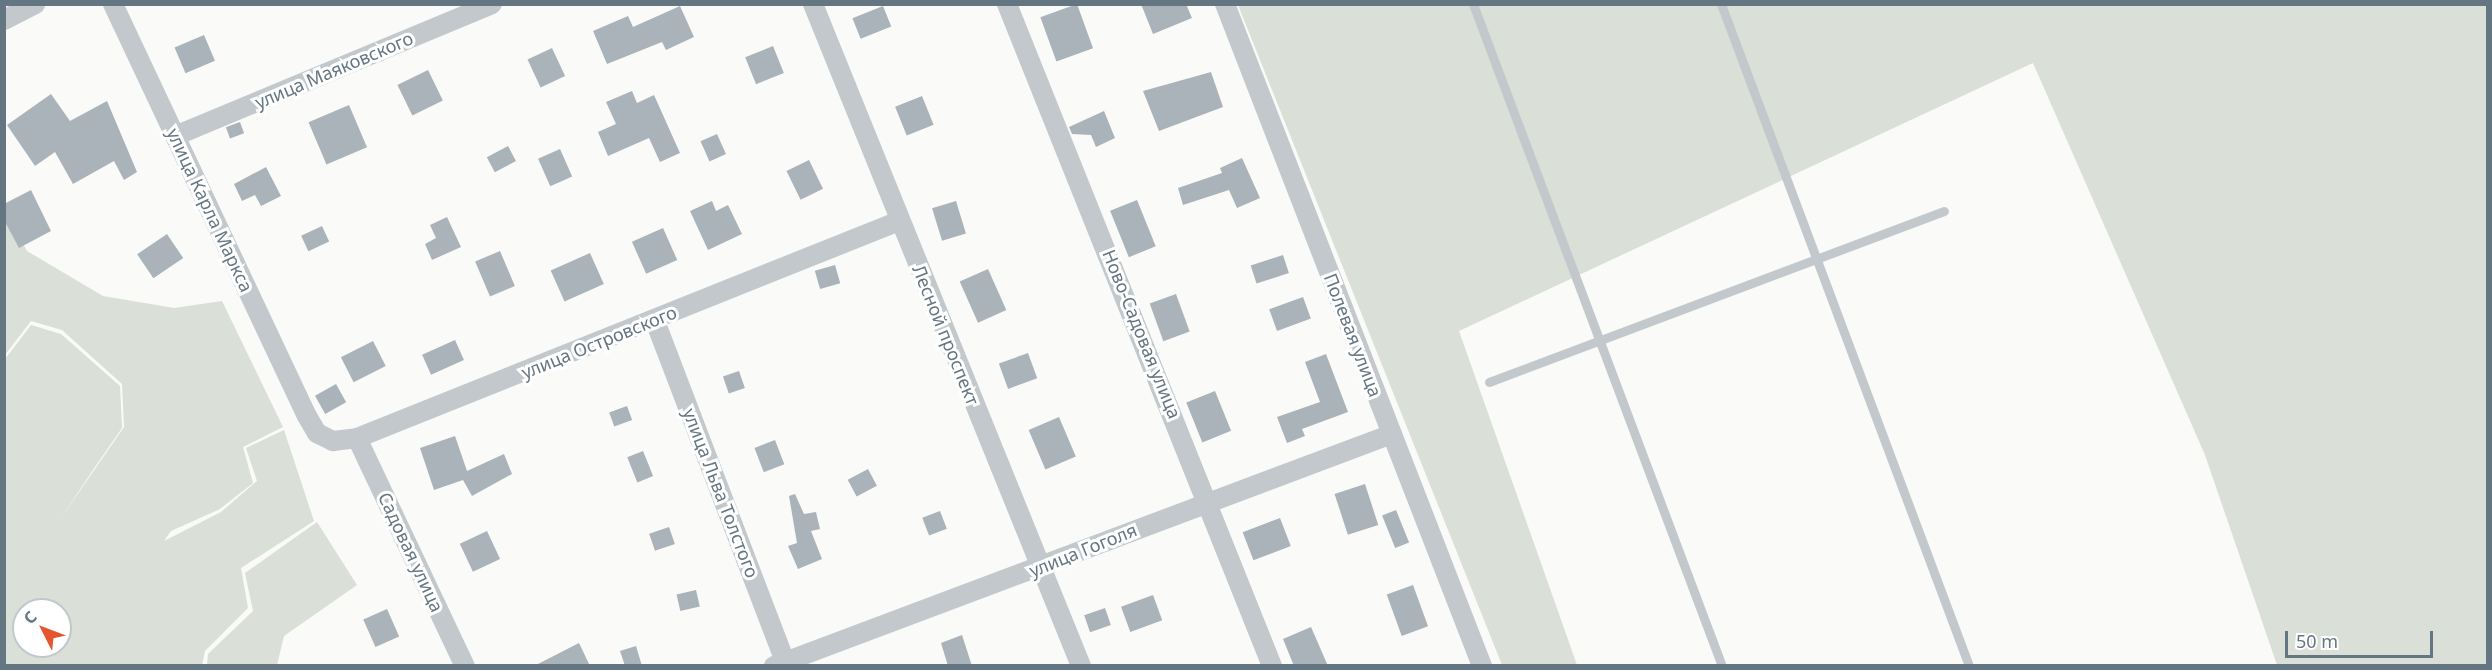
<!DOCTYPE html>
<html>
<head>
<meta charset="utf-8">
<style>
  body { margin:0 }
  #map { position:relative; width:2492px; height:670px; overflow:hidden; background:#fafaf8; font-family:"Noto Sans",sans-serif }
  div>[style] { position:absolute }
  .green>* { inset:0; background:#dadfd7 }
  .building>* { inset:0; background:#aab3b9; transform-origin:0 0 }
  .service>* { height:9px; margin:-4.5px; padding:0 4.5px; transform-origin:4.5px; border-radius:4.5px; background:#c3c8cc }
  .minor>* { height:20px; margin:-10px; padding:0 10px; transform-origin:10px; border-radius:10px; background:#c3c8cc }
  span { translate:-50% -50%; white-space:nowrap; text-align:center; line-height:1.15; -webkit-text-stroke:6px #fff; paint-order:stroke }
  .street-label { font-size:18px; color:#657683 }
  .frame { position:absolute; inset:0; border:6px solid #657683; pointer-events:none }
  .north { position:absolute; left:12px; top:598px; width:60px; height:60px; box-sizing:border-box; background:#fff; border:2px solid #c1c8cd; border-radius:50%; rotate:312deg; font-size:16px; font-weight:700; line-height:24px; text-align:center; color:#657683 }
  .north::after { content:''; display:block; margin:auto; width:21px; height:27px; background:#e4572e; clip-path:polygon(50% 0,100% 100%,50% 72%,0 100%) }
  .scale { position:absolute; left:2285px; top:631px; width:148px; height:27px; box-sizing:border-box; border:3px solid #657683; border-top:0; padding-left:8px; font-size:18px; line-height:21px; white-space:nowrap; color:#657683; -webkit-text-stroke:4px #fff; paint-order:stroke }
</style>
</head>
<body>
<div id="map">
  <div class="green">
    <div style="clip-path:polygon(1238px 5px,2487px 5px,2487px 665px,2277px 665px,2205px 455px,2033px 63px,1459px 331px,1577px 665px,1502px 665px)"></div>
    <div style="clip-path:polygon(evenodd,4px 208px,27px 251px,103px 296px,174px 308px,222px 301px,283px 427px,243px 447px,253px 483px,220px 509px,171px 531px,164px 541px,221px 512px,257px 481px,246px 448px,284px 430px,314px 521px,241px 568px,248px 608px,205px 651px,202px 665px,5px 665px,5px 359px,31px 325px,61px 334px,120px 386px,122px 428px,95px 467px,59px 521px,124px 427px,122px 384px,62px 330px,31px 321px,5px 355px,4px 208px,24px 610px,60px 610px,60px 646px,24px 646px,24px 610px)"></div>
    <div style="clip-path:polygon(317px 522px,357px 585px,284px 636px,277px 665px,207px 665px,208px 654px,253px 611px,245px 573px)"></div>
  </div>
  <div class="building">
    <div style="left:1077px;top:4px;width:47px;height:39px;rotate:70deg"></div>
    <div style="clip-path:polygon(1141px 4px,1186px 4px,1192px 18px,1153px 34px)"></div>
    <div style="clip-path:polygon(680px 6px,694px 37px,666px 50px,662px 42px,607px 64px,593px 31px,628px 16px,633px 27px)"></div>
    <div style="left:883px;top:6px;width:22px;height:33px;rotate:68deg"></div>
    <div style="left:204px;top:35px;width:28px;height:32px;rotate:67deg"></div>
    <div style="left:773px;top:46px;width:29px;height:30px;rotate:68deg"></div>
    <div style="left:552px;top:48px;width:31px;height:27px;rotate:65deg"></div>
    <div style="left:428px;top:70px;width:34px;height:34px;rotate:64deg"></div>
    <div style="clip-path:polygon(1211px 72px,1223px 107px,1159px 131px,1143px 91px)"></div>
    <div style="clip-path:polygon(632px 91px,637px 103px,654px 95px,680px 153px,660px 162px,649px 138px,608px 156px,598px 132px,616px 124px,606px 102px)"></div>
    <div style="clip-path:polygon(51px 94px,70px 121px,107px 101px,137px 172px,124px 180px,114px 161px,73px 184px,55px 152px,35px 166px,7px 125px)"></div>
    <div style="left:922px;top:96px;width:31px;height:29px;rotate:68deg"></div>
    <div style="left:349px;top:105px;width:46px;height:44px;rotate:67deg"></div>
    <div style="clip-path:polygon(1104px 111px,1115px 138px,1096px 147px,1091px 135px,1072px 134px,1069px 127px)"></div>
    <div style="left:240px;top:122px;width:12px;height:15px;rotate:70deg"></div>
    <div style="left:717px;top:134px;width:22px;height:18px;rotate:66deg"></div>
    <div style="left:508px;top:146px;width:17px;height:24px;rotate:62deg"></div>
    <div style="left:560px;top:149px;width:30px;height:24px;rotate:66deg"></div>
    <div style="clip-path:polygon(1242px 158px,1260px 198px,1237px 208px,1229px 190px,1183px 205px,1178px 188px,1222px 173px,1220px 168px)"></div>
    <div style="left:809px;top:160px;width:32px;height:25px;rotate:64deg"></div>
    <div style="clip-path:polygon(266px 167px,281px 196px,261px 206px,255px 195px,242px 201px,234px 184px)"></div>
    <div style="clip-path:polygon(31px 190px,51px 231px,19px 248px,4px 220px,4px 204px)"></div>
    <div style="left:1137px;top:200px;width:50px;height:29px;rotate:68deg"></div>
    <div style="clip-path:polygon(712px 201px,716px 211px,728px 205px,742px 234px,708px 250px,690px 211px)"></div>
    <div style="left:956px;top:201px;width:34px;height:25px;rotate:73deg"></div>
    <div style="clip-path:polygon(447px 217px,461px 247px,432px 260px,425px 244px,436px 238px,430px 225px)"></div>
    <div style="left:322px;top:226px;width:17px;height:23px;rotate:65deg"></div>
    <div style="left:663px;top:228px;width:35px;height:34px;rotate:66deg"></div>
    <div style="left:167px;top:234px;width:29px;height:36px;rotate:56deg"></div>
    <div style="left:500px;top:251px;width:38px;height:27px;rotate:67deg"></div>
    <div style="left:590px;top:253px;width:34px;height:43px;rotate:66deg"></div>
    <div style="left:1283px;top:255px;width:19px;height:34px;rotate:72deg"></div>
    <div style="left:835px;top:265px;width:19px;height:21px;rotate:74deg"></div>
    <div style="left:988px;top:269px;width:45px;height:31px;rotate:66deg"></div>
    <div style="left:1176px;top:294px;width:40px;height:28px;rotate:70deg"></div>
    <div style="left:1303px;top:297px;width:23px;height:36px;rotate:70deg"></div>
    <div style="left:455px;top:340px;width:22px;height:36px;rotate:66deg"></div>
    <div style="left:373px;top:341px;width:28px;height:36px;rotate:63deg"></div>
    <div style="left:1028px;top:353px;width:27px;height:31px;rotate:70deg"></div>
    <div style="clip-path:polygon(1326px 354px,1348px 412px,1302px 429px,1305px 436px,1287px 443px,1277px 417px,1320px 402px,1305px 362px)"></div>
    <div style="left:739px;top:371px;width:18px;height:17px;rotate:71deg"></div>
    <div style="left:336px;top:384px;width:21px;height:24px;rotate:61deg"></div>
    <div style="left:1215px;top:391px;width:43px;height:31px;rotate:68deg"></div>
    <div style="left:627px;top:406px;width:15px;height:19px;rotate:70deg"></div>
    <div style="left:1059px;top:417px;width:43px;height:33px;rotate:67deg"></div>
    <div style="clip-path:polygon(455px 436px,467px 471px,504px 454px,512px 474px,472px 496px,463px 480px,434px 490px,420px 448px)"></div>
    <div style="left:775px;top:440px;width:26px;height:22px;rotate:69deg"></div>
    <div style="left:643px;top:451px;width:27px;height:17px;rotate:68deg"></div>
    <div style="left:868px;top:469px;width:19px;height:23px;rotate:62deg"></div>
    <div style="left:1365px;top:484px;width:43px;height:32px;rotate:72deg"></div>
    <div style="clip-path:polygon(795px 494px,804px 514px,816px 512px,820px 529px,811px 531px,822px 559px,798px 569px,788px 546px,797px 543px,789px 496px)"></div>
    <div style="left:1396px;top:510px;width:35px;height:15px;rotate:68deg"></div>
    <div style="left:940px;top:511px;width:19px;height:19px;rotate:69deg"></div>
    <div style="left:1280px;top:518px;width:30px;height:40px;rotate:69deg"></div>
    <div style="left:669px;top:527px;width:18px;height:21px;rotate:71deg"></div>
    <div style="left:487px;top:531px;width:31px;height:30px;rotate:65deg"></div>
    <div style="left:1413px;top:585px;width:44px;height:28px;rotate:70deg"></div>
    <div style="left:696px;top:590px;width:17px;height:20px;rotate:77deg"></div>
    <div style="left:1153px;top:595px;width:27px;height:34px;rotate:70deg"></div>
    <div style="left:1105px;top:608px;width:18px;height:22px;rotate:71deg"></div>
    <div style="left:387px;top:609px;width:30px;height:26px;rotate:66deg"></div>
    <div style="clip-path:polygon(1311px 627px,1328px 666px,1294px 666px,1283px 639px)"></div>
    <div style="clip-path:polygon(962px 635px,972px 666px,948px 666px,941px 643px)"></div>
    <div style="clip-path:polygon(579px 643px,590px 666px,534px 666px)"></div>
    <div style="clip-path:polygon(636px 646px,642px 666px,625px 666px,620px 651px)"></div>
  </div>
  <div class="service">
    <div style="left:1473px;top:4px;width:707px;rotate:69.39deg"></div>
    <div style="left:1721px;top:4px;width:707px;rotate:69.46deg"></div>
    <div style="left:1489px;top:382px;width:486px;rotate:-20.6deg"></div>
  </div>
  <div class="minor">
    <div style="left:113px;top:4px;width:455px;rotate:64.8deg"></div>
    <div style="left:307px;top:416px;width:20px;rotate:60deg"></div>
    <div style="left:317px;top:433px;width:18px;rotate:27deg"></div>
    <div style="left:333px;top:441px;width:24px;rotate:-7deg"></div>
    <div style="left:357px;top:438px;width:584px;rotate:-21.82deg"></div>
    <div style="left:813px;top:4px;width:714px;rotate:67.96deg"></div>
    <div style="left:1007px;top:4px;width:713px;rotate:68.18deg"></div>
    <div style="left:1225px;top:4px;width:710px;rotate:68.78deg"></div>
    <div style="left:4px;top:20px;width:35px;rotate:-27deg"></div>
    <div style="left:175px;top:136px;width:343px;rotate:-22.6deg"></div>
    <div style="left:655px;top:321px;width:369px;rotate:69.1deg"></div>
    <div style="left:357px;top:438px;width:252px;rotate:64.7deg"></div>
    <div style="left:774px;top:666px;width:660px;rotate:-20.58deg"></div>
  </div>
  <div class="street-label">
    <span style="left:334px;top:70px;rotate:-23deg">улица Маяковского</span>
    <span style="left:210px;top:210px;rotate:65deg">улица Карла Маркса</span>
    <span style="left:1142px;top:334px;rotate:68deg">Ново-Садовая улица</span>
    <span style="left:946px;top:335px;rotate:68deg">Лесной проспект</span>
    <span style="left:1353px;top:335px;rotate:69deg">Полевая улица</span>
    <span style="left:599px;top:342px;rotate:-22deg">улица Островского</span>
    <span style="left:721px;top:493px;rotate:69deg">улица Льва Толстого</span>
    <span style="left:1083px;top:550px;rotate:-22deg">улица Гоголя</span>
    <span style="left:411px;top:552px;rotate:65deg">Садовая улица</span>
  </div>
  <div class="frame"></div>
  <div class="north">С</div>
  <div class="scale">50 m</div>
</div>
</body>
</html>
